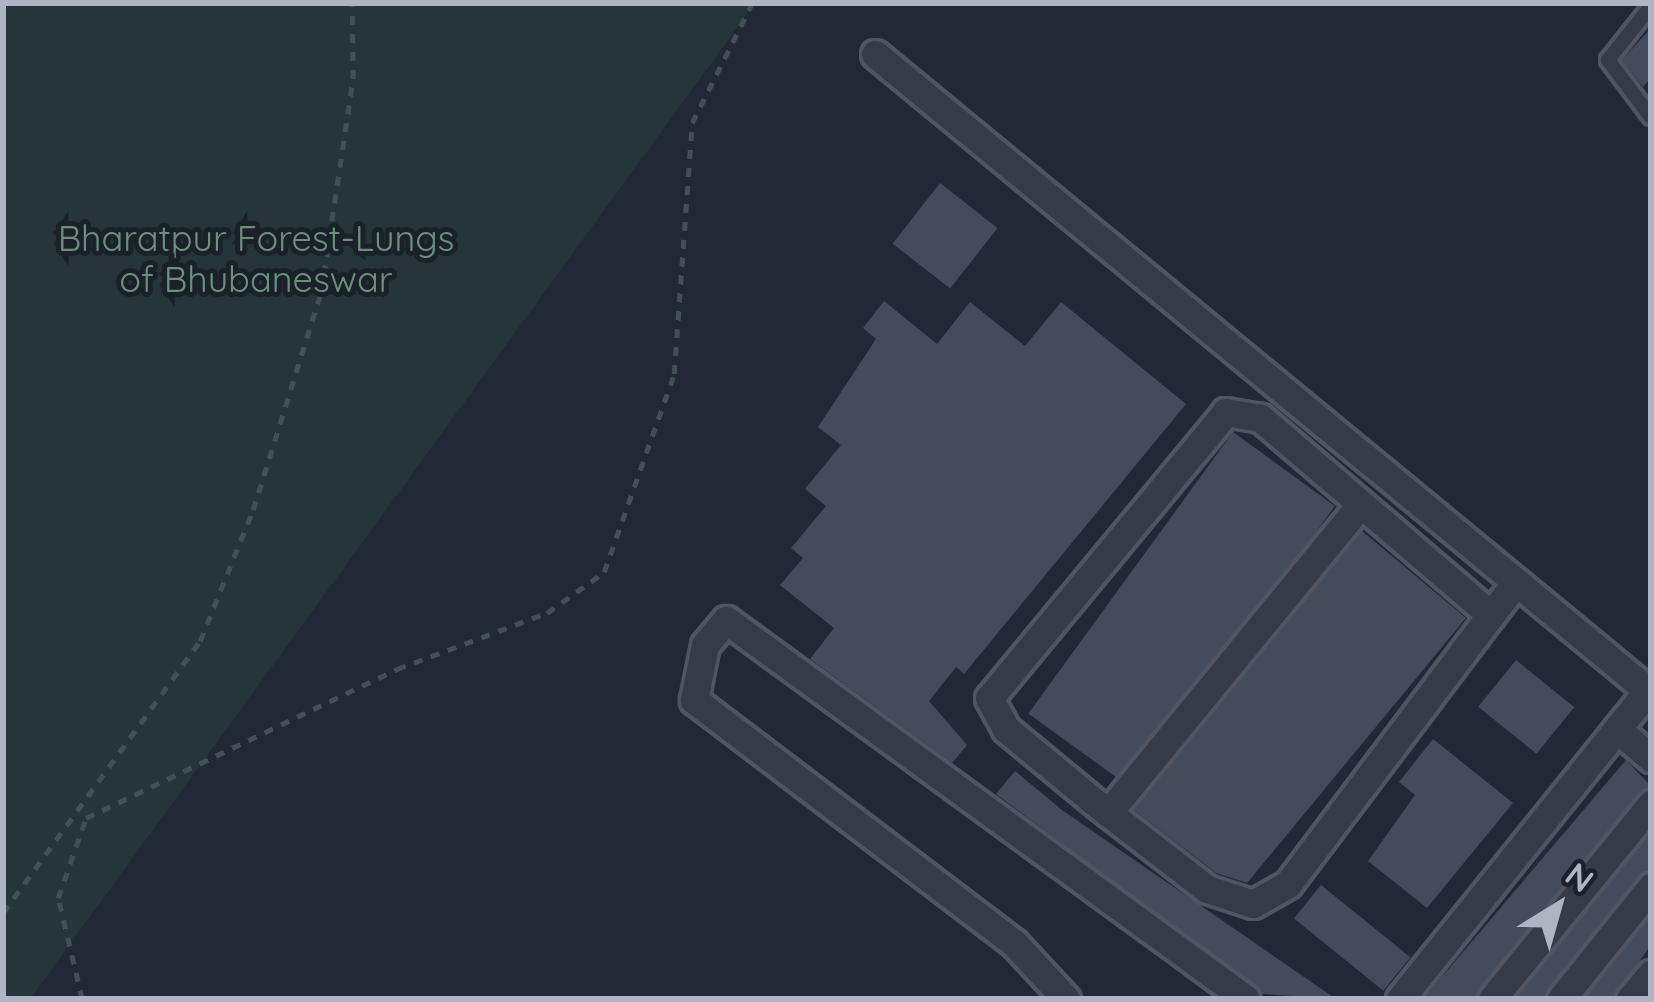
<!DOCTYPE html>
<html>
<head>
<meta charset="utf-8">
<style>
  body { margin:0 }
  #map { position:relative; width:1654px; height:1002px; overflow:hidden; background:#222836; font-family:Quicksand,sans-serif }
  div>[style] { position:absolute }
  .green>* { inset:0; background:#253538 }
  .building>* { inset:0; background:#444b5a; transform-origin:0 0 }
  .path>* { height:4.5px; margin-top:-2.25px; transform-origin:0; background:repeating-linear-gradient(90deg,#425054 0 9px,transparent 0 18px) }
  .roads { filter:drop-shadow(3px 0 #505561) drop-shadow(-3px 0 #505561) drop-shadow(0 3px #505561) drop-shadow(0 -3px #505561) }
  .service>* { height:14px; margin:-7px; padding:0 7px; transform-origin:7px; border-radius:7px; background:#363b47 }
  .minor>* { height:27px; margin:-13.5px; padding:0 13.5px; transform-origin:13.5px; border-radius:13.5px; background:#363b47 }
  span { translate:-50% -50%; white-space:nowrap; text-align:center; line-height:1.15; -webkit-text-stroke:10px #1b202b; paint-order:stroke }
  .park-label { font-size:36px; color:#6a9177 }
  .frame { position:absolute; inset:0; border:6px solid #b0b5c3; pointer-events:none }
  .north { position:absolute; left:1498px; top:846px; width:120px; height:120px; -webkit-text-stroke:9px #1b202b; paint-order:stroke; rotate:37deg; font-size:33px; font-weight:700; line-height:48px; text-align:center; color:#b0b5c3 }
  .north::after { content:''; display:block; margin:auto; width:42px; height:54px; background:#b0b5c3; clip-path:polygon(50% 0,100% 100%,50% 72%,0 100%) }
</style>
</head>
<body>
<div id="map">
  <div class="green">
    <div style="clip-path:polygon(3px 3px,755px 3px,30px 999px,3px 999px)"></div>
  </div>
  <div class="building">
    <div style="clip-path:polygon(1651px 28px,1651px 78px,1643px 87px,1622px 60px)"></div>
    <div style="left:940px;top:183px;width:73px;height:77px;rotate:38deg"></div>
    <div style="clip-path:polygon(884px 301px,937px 344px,970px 302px,1025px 346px,1061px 302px,1186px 404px,964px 674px,956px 667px,929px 701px,967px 745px,952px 763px,810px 659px,834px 628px,780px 585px,803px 558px,791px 548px,826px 506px,805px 489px,841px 445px,818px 427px,876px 339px,863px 328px)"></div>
    <div style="left:1233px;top:432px;width:126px;height:348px;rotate:36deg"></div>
    <div style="clip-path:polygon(1362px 531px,1466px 618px,1247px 883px,1216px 873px,1134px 810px)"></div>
    <div style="left:1516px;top:660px;width:75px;height:60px;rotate:39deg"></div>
    <div style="clip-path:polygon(1433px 739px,1513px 803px,1427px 908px,1368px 861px,1415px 795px,1399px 782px)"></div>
    <div style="clip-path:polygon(1626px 760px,1651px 786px,1474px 999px,1423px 999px)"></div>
    <div style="clip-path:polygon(1015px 771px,1062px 810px,1336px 999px,1263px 994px,996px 794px)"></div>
    <div style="clip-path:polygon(1651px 832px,1651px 869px,1543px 999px,1515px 999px)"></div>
    <div style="left:1321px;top:885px;width:115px;height:43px;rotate:39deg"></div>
    <div style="clip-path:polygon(1651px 916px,1651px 945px,1612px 999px,1584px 999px)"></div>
  </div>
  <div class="path">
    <div style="left:3px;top:913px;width:336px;rotate:-54.1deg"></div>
    <div style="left:200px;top:641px;width:141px;rotate:-68deg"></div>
    <div style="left:253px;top:510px;width:228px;rotate:-72.7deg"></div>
    <div style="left:321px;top:292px;width:215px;rotate:-81.5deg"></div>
    <div style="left:353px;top:79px;width:76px;rotate:-90.8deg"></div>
    <div style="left:82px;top:999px;width:104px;rotate:-103.4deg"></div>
    <div style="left:58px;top:898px;width:85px;rotate:-70.7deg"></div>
    <div style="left:86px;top:818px;width:345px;rotate:-25.6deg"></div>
    <div style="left:397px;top:669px;width:160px;rotate:-20.5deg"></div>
    <div style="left:547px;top:613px;width:70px;rotate:-35.7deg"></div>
    <div style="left:604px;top:572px;width:210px;rotate:-70.5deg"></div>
    <div style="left:674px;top:374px;width:252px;rotate:-85.9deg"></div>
    <div style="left:692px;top:123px;width:134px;rotate:-63.4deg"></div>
  </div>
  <div class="roads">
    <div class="service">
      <div style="left:1651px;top:6px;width:69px;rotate:128.5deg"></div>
      <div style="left:1608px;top:60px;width:71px;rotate:53deg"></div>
    </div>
    <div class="minor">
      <div style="left:875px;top:54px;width:1005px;rotate:39.47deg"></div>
      <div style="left:1491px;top:615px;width:304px;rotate:-139.5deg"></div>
      <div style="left:1260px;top:418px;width:35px;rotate:-170deg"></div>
      <div style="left:1226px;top:412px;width:371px;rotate:129.6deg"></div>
      <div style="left:989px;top:698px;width:35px;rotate:61deg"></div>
      <div style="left:1006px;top:729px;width:118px;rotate:39.5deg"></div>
      <div style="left:1097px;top:804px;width:139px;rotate:37.7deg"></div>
      <div style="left:1207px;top:889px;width:48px;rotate:18.1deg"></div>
      <div style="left:1253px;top:904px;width:40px;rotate:-29.7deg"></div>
      <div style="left:1288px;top:884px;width:337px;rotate:-53deg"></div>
      <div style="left:1491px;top:615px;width:41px;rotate:-52.9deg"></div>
      <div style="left:1617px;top:729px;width:45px;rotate:40.5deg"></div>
      <div style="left:1108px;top:813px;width:399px;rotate:-50.7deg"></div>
      <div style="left:1066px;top:999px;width:76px;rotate:-132.9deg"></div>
      <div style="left:1014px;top:943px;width:402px;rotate:-142.8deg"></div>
      <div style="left:694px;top:700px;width:56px;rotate:-78.7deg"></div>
      <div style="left:705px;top:645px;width:33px;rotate:-50deg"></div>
      <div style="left:726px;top:620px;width:643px;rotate:36.09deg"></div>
      <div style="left:1400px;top:999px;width:395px;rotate:-51.2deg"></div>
      <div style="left:1492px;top:999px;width:252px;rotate:-50.8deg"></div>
      <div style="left:1561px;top:999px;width:144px;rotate:-51.2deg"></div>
      <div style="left:1630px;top:999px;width:33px;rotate:-50deg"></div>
    </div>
  </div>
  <div class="park-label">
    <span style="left:256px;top:258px">Bharatpur Forest-Lungs<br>of Bhubaneswar</span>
  </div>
  <div class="frame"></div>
  <div class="north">N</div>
</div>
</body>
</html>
